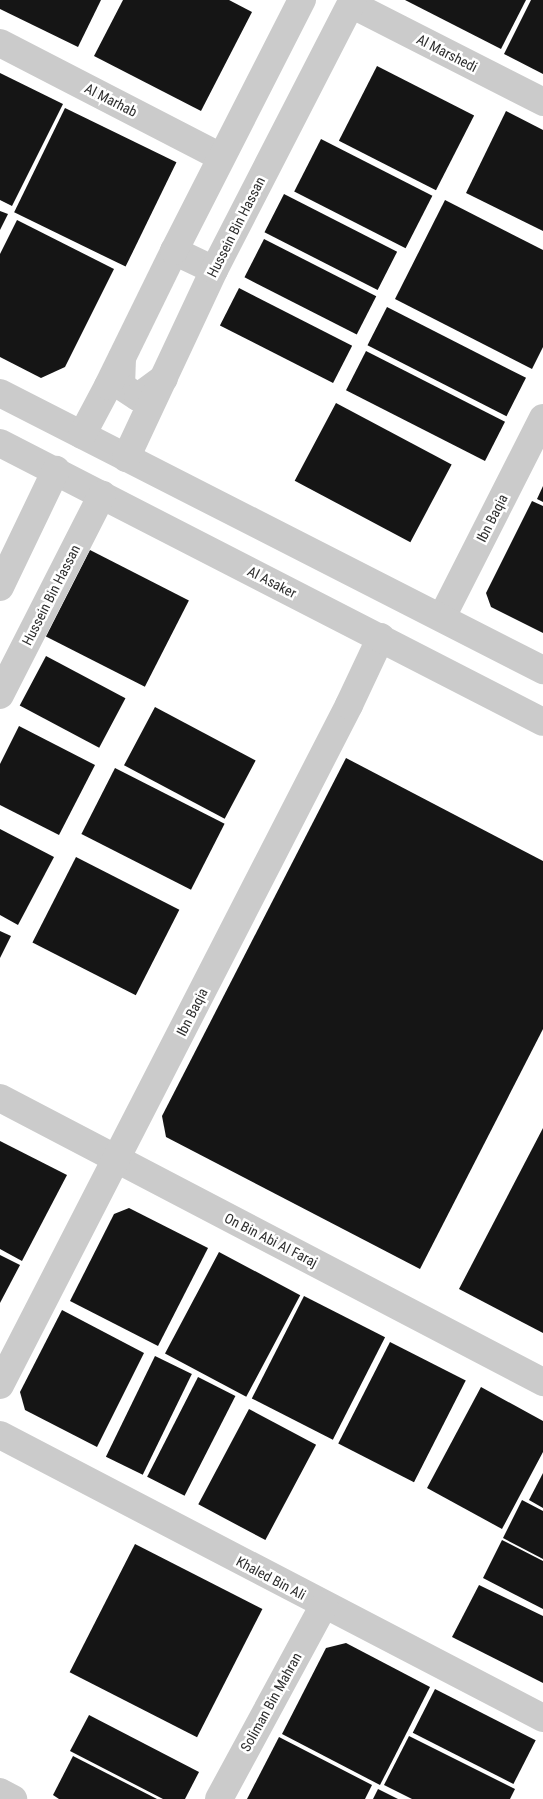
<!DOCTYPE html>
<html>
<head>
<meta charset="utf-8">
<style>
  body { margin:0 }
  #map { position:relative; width:543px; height:1799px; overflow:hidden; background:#fff; font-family:"Roboto Condensed",sans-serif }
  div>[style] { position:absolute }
  .building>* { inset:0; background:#151515; transform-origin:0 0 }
  .minor>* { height:28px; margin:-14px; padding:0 14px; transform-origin:14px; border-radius:14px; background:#cbcbcb }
  .tertiary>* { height:28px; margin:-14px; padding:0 14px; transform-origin:14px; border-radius:14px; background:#cbcbcb }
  span { translate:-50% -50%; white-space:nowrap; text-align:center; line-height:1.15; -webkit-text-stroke:5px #fff; paint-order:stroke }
  .street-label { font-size:14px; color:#2e2e2e }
</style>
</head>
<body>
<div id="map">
  <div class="building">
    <div style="clip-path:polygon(0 0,101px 0,78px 47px,0 9px)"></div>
    <div style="clip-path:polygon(123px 0,229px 0,252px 12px,201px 111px,94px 56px)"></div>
    <div style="clip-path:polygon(405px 0,526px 0,501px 49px)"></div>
    <div style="clip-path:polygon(531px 0,543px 0,543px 74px,504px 54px)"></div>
    <div style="left:377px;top:66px;width:109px;height:84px;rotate:27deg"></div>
    <div style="clip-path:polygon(0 73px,63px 104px,12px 206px,0 200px)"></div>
    <div style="left:65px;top:108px;width:124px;height:116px;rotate:26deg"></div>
    <div style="clip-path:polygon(506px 111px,543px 130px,543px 231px,466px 193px)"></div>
    <div style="left:321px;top:139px;width:125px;height:59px;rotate:27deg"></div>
    <div style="left:284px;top:194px;width:127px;height:43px;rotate:27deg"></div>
    <div style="clip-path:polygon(445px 200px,543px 250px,543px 347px,532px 369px,395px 299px)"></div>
    <div style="clip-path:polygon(0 211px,8px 214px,0 230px)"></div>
    <div style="clip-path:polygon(17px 220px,114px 269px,65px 367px,41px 378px,0 357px,0 254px)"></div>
    <div style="left:264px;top:239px;width:126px;height:43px;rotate:27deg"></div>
    <div style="left:239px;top:288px;width:127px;height:42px;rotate:27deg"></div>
    <div style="left:387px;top:307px;width:156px;height:43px;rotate:27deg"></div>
    <div style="left:366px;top:351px;width:156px;height:44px;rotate:27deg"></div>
    <div style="left:336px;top:403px;width:131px;height:88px;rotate:28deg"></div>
    <div style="clip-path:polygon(543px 486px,543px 502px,537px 499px)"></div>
    <div style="clip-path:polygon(532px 501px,543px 506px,543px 633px,491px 607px,486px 593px)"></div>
    <div style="left:90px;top:550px;width:111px;height:97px;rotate:27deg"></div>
    <div style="left:46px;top:656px;width:90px;height:56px;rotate:28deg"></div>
    <div style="left:155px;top:707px;width:114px;height:66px;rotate:28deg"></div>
    <div style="clip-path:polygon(19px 726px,95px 765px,59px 835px,0 805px,0 764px)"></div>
    <div style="clip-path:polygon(346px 758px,543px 861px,543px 1029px,420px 1269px,166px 1137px,162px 1116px)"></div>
    <div style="left:115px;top:768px;width:123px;height:74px;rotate:27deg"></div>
    <div style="clip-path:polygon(0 829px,54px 857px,18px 925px,0 915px)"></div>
    <div style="left:76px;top:857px;width:116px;height:96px;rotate:27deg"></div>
    <div style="clip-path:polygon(0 931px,11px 936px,0 958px)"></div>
    <div style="clip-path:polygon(543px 1128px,543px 1333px,459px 1289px)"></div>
    <div style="clip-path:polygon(0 1141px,67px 1175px,22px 1261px,0 1249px)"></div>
    <div style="clip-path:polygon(129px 1208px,208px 1248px,158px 1346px,70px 1301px,114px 1214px)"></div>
    <div style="left:219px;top:1252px;width:92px;height:115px;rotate:28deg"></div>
    <div style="clip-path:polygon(0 1255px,20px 1265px,0 1303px)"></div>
    <div style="left:304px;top:1296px;width:91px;height:115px;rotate:27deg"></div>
    <div style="clip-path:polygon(62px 1310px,144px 1353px,97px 1447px,25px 1410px,20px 1392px)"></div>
    <div style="left:390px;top:1342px;width:85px;height:114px;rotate:27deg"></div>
    <div style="left:155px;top:1356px;width:41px;height:112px;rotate:26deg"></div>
    <div style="left:198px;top:1377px;width:42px;height:112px;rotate:27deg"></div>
    <div style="clip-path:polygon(481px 1387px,543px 1421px,543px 1452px,502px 1529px,427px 1488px)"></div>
    <div style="left:249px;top:1409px;width:76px;height:108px;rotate:28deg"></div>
    <div style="clip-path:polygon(543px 1473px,543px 1508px,529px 1500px)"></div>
    <div style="clip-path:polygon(522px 1500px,543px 1511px,543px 1559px,503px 1538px)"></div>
    <div style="clip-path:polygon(502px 1540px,543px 1561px,543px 1609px,483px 1578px)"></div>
    <div style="left:135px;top:1544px;width:143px;height:144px;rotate:27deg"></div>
    <div style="clip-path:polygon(479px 1585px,543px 1616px,543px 1683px,452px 1637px)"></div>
    <div style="clip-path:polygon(346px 1643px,430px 1687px,380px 1785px,282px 1734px,326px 1648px)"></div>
    <div style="left:435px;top:1689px;width:113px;height:49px;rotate:27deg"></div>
    <div style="clip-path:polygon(89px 1715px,199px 1772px,185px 1799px,163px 1799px,70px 1751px)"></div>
    <div style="clip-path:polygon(409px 1736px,515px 1789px,510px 1799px,412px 1799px,384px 1785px)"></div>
    <div style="clip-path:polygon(279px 1737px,372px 1785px,365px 1799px,247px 1799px)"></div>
    <div style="clip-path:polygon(73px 1756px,157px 1799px,59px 1799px,53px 1795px)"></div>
    <div style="clip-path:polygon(378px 1789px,398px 1799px,373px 1799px)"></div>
  </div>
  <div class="minor">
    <div style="left:351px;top:4px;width:216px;rotate:27deg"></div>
    <div style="left:0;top:43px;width:249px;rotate:27.3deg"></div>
    <div style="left:442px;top:617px;width:223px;rotate:-63.1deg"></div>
    <div style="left:0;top:1098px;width:613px;rotate:27.61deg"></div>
    <div style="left:0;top:1385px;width:764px;rotate:-62.83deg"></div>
    <div style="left:349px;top:705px;width:75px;rotate:-64.8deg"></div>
    <div style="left:0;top:1435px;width:612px;rotate:27.53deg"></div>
    <div style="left:0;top:1792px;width:15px;rotate:28deg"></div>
    <div style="left:219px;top:1799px;width:221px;rotate:-61.6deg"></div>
  </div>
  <div class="tertiary">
    <div style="left:174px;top:251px;width:44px;rotate:25.4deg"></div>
    <div style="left:122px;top:358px;width:28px;rotate:92deg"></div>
    <div style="left:121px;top:386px;width:20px;rotate:33deg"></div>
    <div style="left:138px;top:397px;width:32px;rotate:-36deg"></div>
    <div style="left:0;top:393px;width:610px;rotate:27.03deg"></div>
    <div style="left:82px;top:435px;width:55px;rotate:-62deg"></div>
    <div style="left:108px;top:386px;width:150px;rotate:-63.9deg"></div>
    <div style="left:174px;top:251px;width:282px;rotate:-63deg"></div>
    <div style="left:0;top:443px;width:610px;rotate:27.19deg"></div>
    <div style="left:126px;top:458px;width:208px;rotate:-64.9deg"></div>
    <div style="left:214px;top:270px;width:304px;rotate:-62.8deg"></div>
    <div style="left:0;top:587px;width:130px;rotate:-64.4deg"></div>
    <div style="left:0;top:695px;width:225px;rotate:-63deg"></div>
  </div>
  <div class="street-label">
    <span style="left:447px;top:53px;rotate:27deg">Al Marshedi</span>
    <span style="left:111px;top:100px;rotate:27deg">Al Marhab</span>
    <span style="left:236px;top:227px;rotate:-63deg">Hussein Bin Hassan</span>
    <span style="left:492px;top:518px;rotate:-63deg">Ibn Baqia</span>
    <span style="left:272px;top:582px;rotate:27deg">Al Asaker</span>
    <span style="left:51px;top:595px;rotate:-63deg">Hussein Bin Hassan</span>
    <span style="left:192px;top:1012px;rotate:-63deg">Ibn Baqia</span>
    <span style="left:271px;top:1240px;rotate:27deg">On Bin Abi Al Faraj</span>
    <span style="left:271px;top:1578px;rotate:28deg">Khaled Bin Ali</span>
    <span style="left:271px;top:1702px;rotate:-61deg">Soliman Bin Mahran</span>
  </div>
</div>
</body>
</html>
